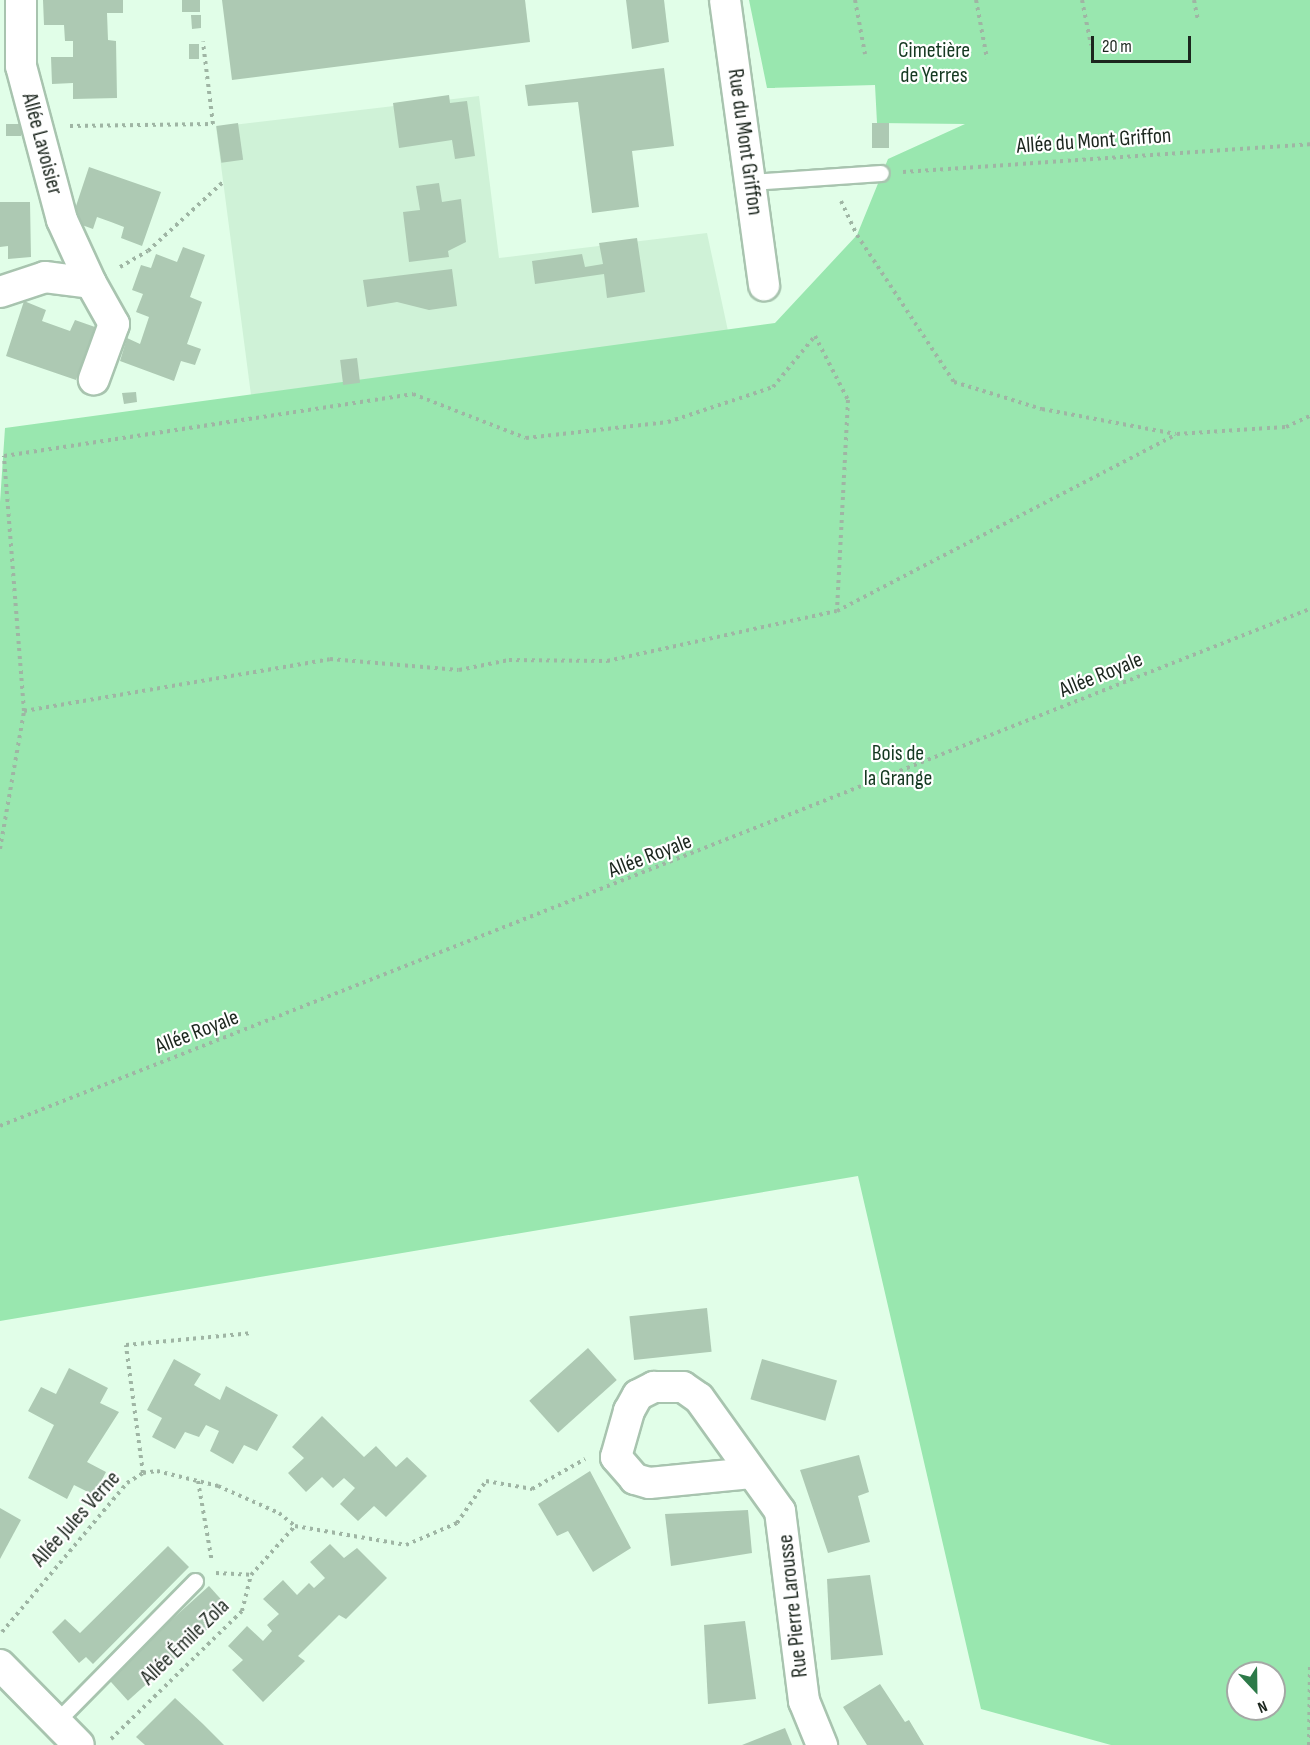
<!DOCTYPE html>
<html>
<head>
<meta charset="utf-8">
<style>
  body { margin:0 }
  #map { position:relative; width:1310px; height:1745px; overflow:hidden; background:#e1fee8; font-family:"Sofia Sans Condensed",sans-serif }
  div>[style] { position:absolute }
  .built>* { inset:0; background:#cff2d7 }
  .green>* { inset:0; background:#99e7af }
  .building>* { inset:0; background:#adc9b3; transform-origin:0 0 }
  .path>* { height:4px; margin-top:-2px; transform-origin:0; background:repeating-linear-gradient(90deg,#9fb5a4 0 3px,transparent 0 7.5px) }
  .roads { filter:drop-shadow(2px 0 #a8c4af) drop-shadow(-2px 0 #a8c4af) drop-shadow(0 2px #a8c4af) drop-shadow(0 -2px #a8c4af) }
  .lane>* { height:15px; margin:-7.5px; padding:0 7.5px; transform-origin:7.5px; border-radius:7.5px; background:#fff }
  .street>* { height:30px; margin:-15px; padding:0 15px; transform-origin:15px; border-radius:15px; background:#fff }
  span { translate:-50% -50%; white-space:nowrap; text-align:center; line-height:1.15; -webkit-text-stroke:4.5px #fff; paint-order:stroke }
  .park-label { font-size:22px; color:#153921 }
  .street-label { font-size:22px; color:#1c261e }
  .north { position:absolute; left:1226px; top:1661px; width:60px; height:60px; box-sizing:border-box; background:#fff; border:2px solid #a4a8a5; border-radius:50%; rotate:158deg; font-size:16px; font-weight:700; line-height:24px; text-align:center; color:#1c261e }
  .north::after { content:''; display:block; margin:auto; width:21px; height:27px; background:#2d7a49; clip-path:polygon(50% 0,100% 100%,50% 72%,0 100%) }
  .scale { position:absolute; left:1091px; top:36px; width:100px; height:27px; box-sizing:border-box; border:3px solid #1c261e; border-top:0; padding-left:8px; font-size:18px; line-height:21px; white-space:nowrap; color:#1c261e; -webkit-text-stroke:4px #fff; paint-order:stroke }
</style>
</head>
<body>
<div id="map">
  <div class="built">
    <div style="clip-path:polygon(479px 96px,499px 258px,707px 233px,728px 331px,251px 395px,216px 127px)"></div>
  </div>
  <div class="green">
    <div style="clip-path:polygon(evenodd,749px 0,1310px 0,1310px 1745px,1111px 1745px,981px 1709px,858px 1176px,0 1321px,0 502px,5px 428px,775px 323px,857px 235px,888px 159px,965px 124px,877px 123px,875px 85px,767px 88px,749px 0,1238px 1673px,1274px 1673px,1274px 1709px,1238px 1709px,1238px 1673px)"></div>
  </div>
  <div class="building">
    <div style="clip-path:polygon(43px 0,123px 0,123px 13px,107px 13px,108px 40px,116px 41px,117px 98px,73px 99px,73px 83px,52px 84px,51px 57px,73px 57px,73px 41px,65px 41px,64px 25px,44px 25px)"></div>
    <div style="left:182px;top:0;width:18px;height:12px"></div>
    <div style="clip-path:polygon(222px 0,525px 0,530px 42px,232px 80px)"></div>
    <div style="clip-path:polygon(626px 0,664px 0,669px 42px,632px 49px)"></div>
    <div style="clip-path:polygon(191px 15px,201px 15px,201px 28px,192px 29px)"></div>
    <div style="left:189px;top:44px;width:10px;height:15px"></div>
    <div style="clip-path:polygon(664px 68px,674px 146px,632px 151px,639px 207px,592px 213px,578px 102px,528px 106px,525px 85px)"></div>
    <div style="clip-path:polygon(449px 95px,450px 103px,467px 101px,475px 156px,455px 159px,452px 140px,399px 148px,393px 103px)"></div>
    <div style="left:238px;top:123px;width:37px;height:22px;rotate:82deg"></div>
    <div style="left:889px;top:123px;width:25px;height:17px;rotate:90deg"></div>
    <div style="left:6px;top:124px;width:15px;height:12px"></div>
    <div style="clip-path:polygon(89px 167px,161px 192px,142px 246px,121px 238px,124px 227px,111px 222px,97px 217px,93px 229px,71px 221px)"></div>
    <div style="clip-path:polygon(439px 183px,442px 202px,461px 199px,466px 242px,448px 251px,449px 257px,409px 262px,403px 212px,420px 210px,416px 186px)"></div>
    <div style="clip-path:polygon(0 202px,30px 202px,31px 257px,8px 259px,8px 246px,0 247px)"></div>
    <div style="clip-path:polygon(637px 238px,645px 292px,607px 298px,604px 274px,535px 284px,532px 261px,582px 254px,585px 267px,603px 264px,599px 243px)"></div>
    <div style="clip-path:polygon(183px 247px,205px 255px,190px 297px,202px 302px,187px 344px,201px 349px,195px 365px,181px 361px,174px 381px,120px 361px,127px 338px,140px 344px,149px 317px,136px 312px,143px 294px,132px 290px,141px 265px,151px 268px,156px 254px,177px 262px)"></div>
    <div style="clip-path:polygon(452px 269px,457px 306px,429px 310px,397px 302px,367px 307px,363px 280px)"></div>
    <div style="clip-path:polygon(24px 301px,46px 310px,42px 321px,70px 331px,75px 320px,95px 327px,76px 380px,6px 356px)"></div>
    <div style="left:357px;top:358px;width:25px;height:17px;rotate:83deg"></div>
    <div style="clip-path:polygon(136px 392px,137px 402px,124px 404px,122px 393px)"></div>
    <div style="left:707px;top:1308px;width:44px;height:78px;rotate:84deg"></div>
    <div style="left:588px;top:1348px;width:43px;height:79px;rotate:48deg"></div>
    <div style="clip-path:polygon(174px 1359px,201px 1374px,194px 1385px,220px 1400px,226px 1386px,278px 1415px,257px 1451px,244px 1445px,233px 1464px,210px 1451px,219px 1431px,206px 1425px,199px 1437px,185px 1432px,175px 1449px,152px 1437px,162px 1418px,147px 1410px)"></div>
    <div style="left:762px;top:1359px;width:78px;height:42px;rotate:16deg"></div>
    <div style="clip-path:polygon(69px 1368px,108px 1388px,100px 1403px,119px 1412px,87px 1462px,106px 1472px,94px 1495px,74px 1485px,67px 1499px,28px 1478px,54px 1425px,28px 1411px,41px 1387px,56px 1394px)"></div>
    <div style="clip-path:polygon(322px 1416px,364px 1457px,376px 1446px,396px 1467px,407px 1457px,427px 1476px,386px 1517px,374px 1506px,358px 1521px,340px 1504px,355px 1488px,344px 1478px,333px 1488px,322px 1477px,306px 1492px,288px 1473px,304px 1458px,292px 1447px)"></div>
    <div style="clip-path:polygon(859px 1455px,869px 1492px,858px 1496px,870px 1542px,828px 1553px,800px 1470px)"></div>
    <div style="clip-path:polygon(590px 1471px,631px 1548px,593px 1572px,568px 1531px,557px 1536px,538px 1504px)"></div>
    <div style="clip-path:polygon(0 1508px,21px 1520px,0 1559px)"></div>
    <div style="clip-path:polygon(748px 1510px,752px 1553px,671px 1566px,665px 1514px)"></div>
    <div style="clip-path:polygon(330px 1544px,344px 1558px,357px 1548px,387px 1578px,346px 1619px,339px 1615px,298px 1656px,305px 1661px,263px 1702px,232px 1670px,243px 1660px,228px 1646px,247px 1626px,263px 1641px,272px 1631px,267px 1625px,279px 1614px,263px 1599px,283px 1580px,297px 1595px,309px 1583px,314px 1588px,325px 1578px,310px 1562px)"></div>
    <div style="clip-path:polygon(168px 1546px,189px 1567px,93px 1664px,86px 1657px,79px 1663px,52px 1632px,65px 1619px,80px 1633px)"></div>
    <div style="clip-path:polygon(870px 1575px,883px 1655px,831px 1660px,827px 1579px)"></div>
    <div style="left:209px;top:1586px;width:31px;height:137px;rotate:48deg"></div>
    <div style="clip-path:polygon(745px 1621px,756px 1699px,708px 1704px,704px 1625px)"></div>
    <div style="clip-path:polygon(880px 1684px,905px 1722px,909px 1720px,924px 1745px,867px 1745px,843px 1707px)"></div>
    <div style="clip-path:polygon(175px 1698px,203px 1724px,224px 1745px,145px 1745px,136px 1737px)"></div>
    <div style="clip-path:polygon(785px 1728px,792px 1745px,742px 1745px)"></div>
  </div>
  <div class="path">
    <div style="left:855px;top:0;width:55px;rotate:79.5deg"></div>
    <div style="left:976px;top:0;width:60px;rotate:79.4deg"></div>
    <div style="left:1082px;top:0;width:46px;rotate:78.7deg"></div>
    <div style="left:1194px;top:0;width:20px;rotate:79deg"></div>
    <div style="left:70px;top:126px;width:143px;rotate:-0.8deg"></div>
    <div style="left:213px;top:124px;width:83px;rotate:-97deg"></div>
    <div style="left:903px;top:172px;width:408px;rotate:-3.9deg"></div>
    <div style="left:841px;top:201px;width:38px;rotate:65deg"></div>
    <div style="left:857px;top:235px;width:176px;rotate:56.6deg"></div>
    <div style="left:954px;top:382px;width:92px;rotate:17.1deg"></div>
    <div style="left:1042px;top:409px;width:136px;rotate:10.6deg"></div>
    <div style="left:120px;top:267px;width:32px;rotate:-30deg"></div>
    <div style="left:148px;top:251px;width:102px;rotate:-42.6deg"></div>
    <div style="left:24px;top:711px;width:256px;rotate:-94.5deg"></div>
    <div style="left:4px;top:456px;width:414px;rotate:-8.6deg"></div>
    <div style="left:413px;top:394px;width:121px;rotate:21.3deg"></div>
    <div style="left:526px;top:438px;width:143px;rotate:-6.4deg"></div>
    <div style="left:668px;top:422px;width:111px;rotate:-18.4deg"></div>
    <div style="left:773px;top:387px;width:66px;rotate:-50.5deg"></div>
    <div style="left:815px;top:336px;width:72px;rotate:62.7deg"></div>
    <div style="left:848px;top:400px;width:211px;rotate:93deg"></div>
    <div style="left:0;top:849px;width:140px;rotate:-80.1deg"></div>
    <div style="left:24px;top:711px;width:310px;rotate:-9.6deg"></div>
    <div style="left:330px;top:659px;width:129px;rotate:4.9deg"></div>
    <div style="left:459px;top:670px;width:51px;rotate:-11.3deg"></div>
    <div style="left:509px;top:660px;width:98px;rotate:0.6deg"></div>
    <div style="left:607px;top:661px;width:235px;rotate:-12.3deg"></div>
    <div style="left:837px;top:611px;width:383px;rotate:-27.5deg"></div>
    <div style="left:1177px;top:434px;width:109px;rotate:-3.7deg"></div>
    <div style="left:1286px;top:427px;width:26px;rotate:-25deg"></div>
    <div style="left:0;top:1126px;width:1408px;rotate:-21.54deg"></div>
    <div style="left:143px;top:1473px;width:129px;rotate:-97.6deg"></div>
    <div style="left:126px;top:1345px;width:127px;rotate:-5.4deg"></div>
    <div style="left:198px;top:1481px;width:82px;rotate:80.2deg"></div>
    <div style="left:216px;top:1573px;width:35px;rotate:3deg"></div>
    <div style="left:2px;top:1632px;width:194px;rotate:-50deg"></div>
    <div style="left:127px;top:1483px;width:19px;rotate:-32deg"></div>
    <div style="left:143px;top:1473px;width:14px;rotate:-8deg"></div>
    <div style="left:157px;top:1471px;width:63px;rotate:13.8deg"></div>
    <div style="left:218px;top:1486px;width:67px;rotate:23.9deg"></div>
    <div style="left:279px;top:1513px;width:21px;rotate:39deg"></div>
    <div style="left:295px;top:1526px;width:113px;rotate:9.7deg"></div>
    <div style="left:406px;top:1545px;width:56px;rotate:-23.3deg"></div>
    <div style="left:457px;top:1523px;width:51px;rotate:-55.4deg"></div>
    <div style="left:486px;top:1481px;width:47px;rotate:9.9deg"></div>
    <div style="left:532px;top:1489px;width:61px;rotate:-29.5deg"></div>
    <div style="left:111px;top:1739px;width:183px;rotate:-44.3deg"></div>
    <div style="left:242px;top:1611px;width:37px;rotate:-76deg"></div>
    <div style="left:251px;top:1575px;width:66px;rotate:-48.1deg"></div>
    <div style="left:1309px;top:1745px;width:83px;rotate:-89.3deg"></div>
  </div>
  <div class="roads">
    <div class="lane">
      <div style="left:751px;top:182px;width:130px;rotate:-4deg"></div>
      <div style="left:56px;top:1722px;width:198px;rotate:-45.4deg"></div>
    </div>
    <div class="street">
      <div style="left:21px;top:0;width:66px;rotate:90deg"></div>
      <div style="left:21px;top:66px;width:159px;rotate:75.1deg"></div>
      <div style="left:62px;top:220px;width:69px;rotate:65.3deg"></div>
      <div style="left:725px;top:0;width:288px;rotate:82.2deg"></div>
      <div style="left:0;top:292px;width:47px;rotate:-18.4deg"></div>
      <div style="left:45px;top:277px;width:46px;rotate:7.4deg"></div>
      <div style="left:91px;top:283px;width:47px;rotate:60.7deg"></div>
      <div style="left:114px;top:324px;width:59px;rotate:110deg"></div>
      <div style="left:751px;top:1473px;width:102px;rotate:174.4deg"></div>
      <div style="left:649px;top:1483px;width:15px;rotate:-164deg"></div>
      <div style="left:635px;top:1479px;width:29px;rotate:-131deg"></div>
      <div style="left:616px;top:1457px;width:48px;rotate:-74.2deg"></div>
      <div style="left:629px;top:1411px;width:18px;rotate:-61deg"></div>
      <div style="left:638px;top:1395px;width:18px;rotate:-27deg"></div>
      <div style="left:654px;top:1387px;width:29px"></div>
      <div style="left:683px;top:1387px;width:19px;rotate:35deg"></div>
      <div style="left:699px;top:1398px;width:139px;rotate:54.4deg"></div>
      <div style="left:780px;top:1511px;width:192px;rotate:82.8deg"></div>
      <div style="left:804px;top:1701px;width:48px;rotate:67.8deg"></div>
      <div style="left:0;top:1665px;width:112px;rotate:45.4deg"></div>
    </div>
  </div>
  <div class="park-label">
    <span style="left:934px;top:63px">Cimetière<br>de Yerres</span>
    <span style="left:898px;top:766px">Bois de<br>la Grange</span>
  </div>
  <div class="street-label">
    <span style="left:1094px;top:141px;rotate:-4deg">Allée du Mont Griffon</span>
    <span style="left:745px;top:142px;rotate:82deg">Rue du Mont Griffon</span>
    <span style="left:42px;top:144px;rotate:75deg">Allée Lavoisier</span>
    <span style="left:1101px;top:675px;rotate:-22deg">Allée Royale</span>
    <span style="left:650px;top:856px;rotate:-21deg">Allée Royale</span>
    <span style="left:197px;top:1032px;rotate:-21deg">Allée Royale</span>
    <span style="left:76px;top:1519px;rotate:-48deg">Allée Jules Verne</span>
    <span style="left:793px;top:1606px;rotate:-96deg">Rue Pierre Larousse</span>
    <span style="left:185px;top:1642px;rotate:-44deg">Allée Émile Zola</span>
  </div>
  <div class="north">N</div>
  <div class="scale">20 m</div>
</div>
</body>
</html>
